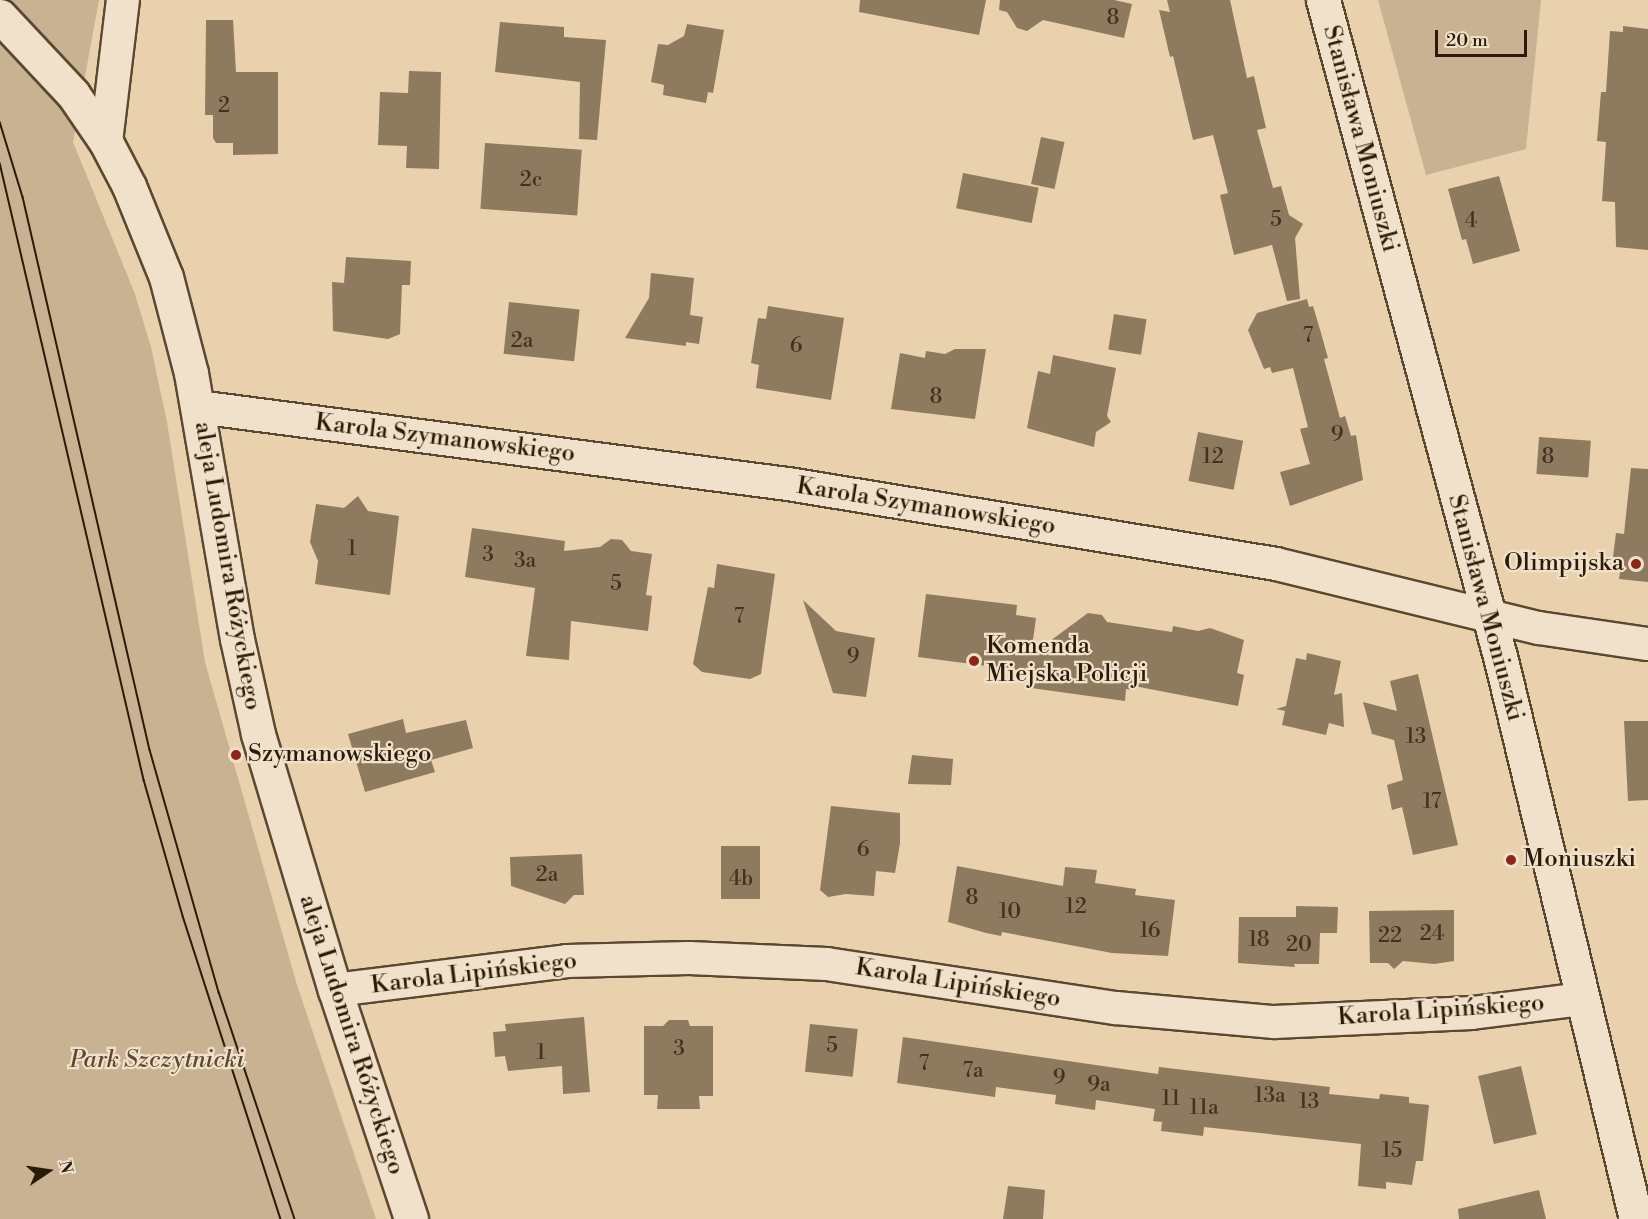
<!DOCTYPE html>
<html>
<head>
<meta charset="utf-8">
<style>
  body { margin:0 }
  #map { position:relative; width:1648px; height:1219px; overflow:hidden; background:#ead1ad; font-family:"Libre Bodoni",serif }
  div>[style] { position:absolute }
  .green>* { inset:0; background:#c9b291 }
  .building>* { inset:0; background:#8e7a5e; transform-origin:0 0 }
  .roads { filter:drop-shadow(2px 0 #5a4831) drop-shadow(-2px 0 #5a4831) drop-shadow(0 2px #5a4831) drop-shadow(0 -2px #5a4831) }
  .minor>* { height:32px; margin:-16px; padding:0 16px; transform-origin:16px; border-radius:16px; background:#f1e1ca }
  .tertiary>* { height:33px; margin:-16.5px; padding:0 16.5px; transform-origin:16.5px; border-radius:16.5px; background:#f1e1ca }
  .tram>* { height:1.5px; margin:-0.75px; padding:0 0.75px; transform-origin:0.75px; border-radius:0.75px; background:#2a1b08 }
  .dots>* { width:16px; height:16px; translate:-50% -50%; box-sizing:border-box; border:3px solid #f1e1ca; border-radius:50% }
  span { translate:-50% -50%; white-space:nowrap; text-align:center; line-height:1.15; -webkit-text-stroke:4.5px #f1e1ca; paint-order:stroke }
  .number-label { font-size:21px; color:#43331e }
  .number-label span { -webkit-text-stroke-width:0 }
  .street-label { font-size:24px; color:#2a1b08 }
  .poi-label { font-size:24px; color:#2a1b08 }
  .right { translate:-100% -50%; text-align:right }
  .left { translate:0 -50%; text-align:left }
  .park-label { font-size:24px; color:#5a4831; font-style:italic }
  .north { position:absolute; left:18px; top:1141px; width:60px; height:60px; -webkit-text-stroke:4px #f1e1ca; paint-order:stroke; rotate:77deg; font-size:16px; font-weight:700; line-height:24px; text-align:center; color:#2a1b08 }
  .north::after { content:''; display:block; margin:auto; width:21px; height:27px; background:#2a1b08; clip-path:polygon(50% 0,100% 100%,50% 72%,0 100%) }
  .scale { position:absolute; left:1435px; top:30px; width:92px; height:27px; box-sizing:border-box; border:3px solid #2a1b08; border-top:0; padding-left:8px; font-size:18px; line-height:21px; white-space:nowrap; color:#2a1b08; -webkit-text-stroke:4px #f1e1ca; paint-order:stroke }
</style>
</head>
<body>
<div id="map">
  <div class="green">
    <div style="clip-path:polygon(0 0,99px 0,73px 142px,135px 294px,151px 347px,167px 422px,205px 662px,297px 985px,376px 1219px,0 1219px)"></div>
    <div style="clip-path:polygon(1378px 0,1541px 0,1526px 149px,1426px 175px)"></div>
  </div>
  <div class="building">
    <div style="clip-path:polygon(860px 0,986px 0,979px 35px,859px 12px)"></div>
    <div style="clip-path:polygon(1000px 0,1114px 0,1132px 4px,1124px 38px,1043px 20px,1027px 31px,1017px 28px,1007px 12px,999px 10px)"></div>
    <div style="clip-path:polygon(1167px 0,1230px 0,1247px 78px,1254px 76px,1266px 128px,1257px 130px,1273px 188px,1281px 186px,1289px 215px,1303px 224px,1295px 238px,1300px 299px,1287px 301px,1272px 245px,1234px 255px,1220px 195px,1228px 193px,1213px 135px,1193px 140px,1173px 56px,1170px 57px,1159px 10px,1170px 12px)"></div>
    <div style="clip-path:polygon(206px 20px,233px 20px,236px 72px,278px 72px,278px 154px,233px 155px,233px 143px,216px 143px,213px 138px,213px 115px,205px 115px)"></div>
    <div style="clip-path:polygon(500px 22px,564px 27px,564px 37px,606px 40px,597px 140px,579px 139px,580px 82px,495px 72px)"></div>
    <div style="clip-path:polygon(687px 24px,724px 30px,713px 93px,708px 92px,706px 103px,663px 95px,664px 85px,651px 82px,658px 44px,668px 45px,684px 36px)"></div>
    <div style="clip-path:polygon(1623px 26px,1648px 29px,1648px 250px,1616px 247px,1615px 202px,1602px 201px,1606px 142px,1597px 141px,1601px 92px,1606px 92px,1610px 31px,1623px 32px)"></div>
    <div style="clip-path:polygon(409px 71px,441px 72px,439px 169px,406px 168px,407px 146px,378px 145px,380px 92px,408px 93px)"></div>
    <div style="left:1041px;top:137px;width:24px;height:48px;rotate:12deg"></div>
    <div style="left:485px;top:143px;width:97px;height:66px;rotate:4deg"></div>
    <div style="left:963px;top:173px;width:77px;height:36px;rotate:11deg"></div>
    <div style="clip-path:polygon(1499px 176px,1520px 251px,1473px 264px,1466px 239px,1462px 240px,1448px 189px)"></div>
    <div style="clip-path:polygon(346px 257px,411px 261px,410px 285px,402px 285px,400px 334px,388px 339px,333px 331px,332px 282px,344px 283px)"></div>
    <div style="clip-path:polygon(651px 273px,694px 278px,690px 315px,703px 317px,699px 344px,686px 342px,686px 346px,625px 338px,649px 298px)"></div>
    <div style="clip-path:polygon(1307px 299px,1309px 307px,1313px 306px,1321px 333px,1328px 358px,1324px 359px,1340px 418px,1345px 416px,1351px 436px,1356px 435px,1363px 480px,1290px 506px,1280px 472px,1310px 464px,1300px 429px,1308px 427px,1293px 368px,1272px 373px,1270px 367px,1264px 369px,1248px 330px,1257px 313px)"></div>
    <div style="left:509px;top:302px;width:71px;height:52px;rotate:6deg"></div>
    <div style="clip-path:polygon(768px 306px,844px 318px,831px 400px,756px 388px,759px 365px,751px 363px,758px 318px,766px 319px)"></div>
    <div style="left:1114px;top:314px;width:33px;height:36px;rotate:9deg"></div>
    <div style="clip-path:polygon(986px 349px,975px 419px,891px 409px,900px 353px,925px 358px,926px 351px,945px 354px,955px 349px)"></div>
    <div style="clip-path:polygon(1053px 355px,1116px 368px,1107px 416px,1111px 422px,1096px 432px,1094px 447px,1027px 428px,1038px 371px,1050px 374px)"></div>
    <div style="left:1198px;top:432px;width:46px;height:50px;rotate:11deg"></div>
    <div style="left:1539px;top:437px;width:52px;height:37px;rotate:4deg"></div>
    <div style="clip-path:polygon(1631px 468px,1648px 469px,1648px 582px,1619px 579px,1622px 557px,1613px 557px,1616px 533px,1624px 534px)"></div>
    <div style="clip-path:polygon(358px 496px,368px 511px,399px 516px,390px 595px,315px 584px,318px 561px,310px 542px,316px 504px,344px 508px)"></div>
    <div style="clip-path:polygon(472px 528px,565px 541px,564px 551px,600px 547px,611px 539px,622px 540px,631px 551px,652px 554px,646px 595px,652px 596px,648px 631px,571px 621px,569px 660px,526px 656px,535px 588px,465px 577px)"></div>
    <div style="clip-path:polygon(717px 564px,775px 574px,761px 674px,750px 679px,702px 672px,693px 664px,708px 587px,714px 588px)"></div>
    <div style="clip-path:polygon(926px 594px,1017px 605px,1016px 615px,1036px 618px,1031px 655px,1088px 613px,1102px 615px,1107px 622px,1172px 632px,1173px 626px,1198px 631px,1210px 628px,1244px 640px,1237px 673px,1244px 675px,1238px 706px,1134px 686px,1134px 690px,1126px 689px,1125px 701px,1031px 688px,1034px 672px,918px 657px)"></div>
    <div style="clip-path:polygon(803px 600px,836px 631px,875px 638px,866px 697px,833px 693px)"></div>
    <div style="clip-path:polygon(1307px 653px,1341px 661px,1334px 695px,1342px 693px,1344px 727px,1329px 723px,1326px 735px,1282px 725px,1285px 711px,1276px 709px,1286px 706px,1296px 658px,1306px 660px)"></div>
    <div style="clip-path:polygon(1418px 674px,1458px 845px,1413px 855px,1402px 807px,1392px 810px,1387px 785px,1403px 780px,1394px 740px,1372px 734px,1363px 702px,1397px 711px,1390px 681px)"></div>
    <div style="clip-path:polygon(403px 719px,406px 733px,466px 720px,473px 748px,431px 760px,435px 772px,365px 792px,348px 734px)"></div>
    <div style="clip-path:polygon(1624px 721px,1648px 721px,1648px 800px,1628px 801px)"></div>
    <div style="clip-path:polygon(912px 755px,953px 759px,951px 785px,908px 784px)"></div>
    <div style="clip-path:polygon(831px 806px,900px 813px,900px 843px,895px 873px,876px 871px,874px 896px,846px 894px,828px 897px,820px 890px)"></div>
    <div style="left:721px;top:846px;width:39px;height:53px"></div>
    <div style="clip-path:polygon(582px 854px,584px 895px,574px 895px,565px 904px,511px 886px,510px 857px)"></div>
    <div style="clip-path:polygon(957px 866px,1063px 886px,1065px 867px,1097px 870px,1095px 883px,1136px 889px,1135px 895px,1175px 900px,1168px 956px,1112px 953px,1002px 932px,1001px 936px,986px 933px,948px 922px)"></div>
    <div style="clip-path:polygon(1296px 906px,1338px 907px,1337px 933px,1320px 933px,1319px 964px,1294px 964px,1295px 967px,1238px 963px,1239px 917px,1296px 917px)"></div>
    <div style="clip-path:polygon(1454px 910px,1454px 961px,1434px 964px,1403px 961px,1394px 969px,1388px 963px,1370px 963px,1369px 911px)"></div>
    <div style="clip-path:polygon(584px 1017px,590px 1092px,563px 1094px,562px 1066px,508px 1071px,505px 1056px,495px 1057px,493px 1032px,506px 1031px,505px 1024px)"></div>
    <div style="clip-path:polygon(669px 1020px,688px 1020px,690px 1026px,713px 1026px,713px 1096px,699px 1096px,700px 1109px,657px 1109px,658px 1095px,644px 1095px,644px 1026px,663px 1026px)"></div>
    <div style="left:810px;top:1024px;width:48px;height:48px;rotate:6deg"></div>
    <div style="clip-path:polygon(903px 1037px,1158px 1074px,1159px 1067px,1330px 1087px,1329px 1094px,1379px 1099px,1380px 1094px,1409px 1097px,1409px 1103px,1429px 1105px,1423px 1161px,1416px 1161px,1412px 1185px,1386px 1182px,1386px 1189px,1358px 1186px,1361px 1144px,1204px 1127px,1203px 1136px,1161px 1131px,1162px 1122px,1153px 1121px,1155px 1109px,1096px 1100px,1095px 1110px,1055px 1104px,1056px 1095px,996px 1087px,995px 1097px,897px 1083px)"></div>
    <div style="left:1521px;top:1066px;width:70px;height:44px;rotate:77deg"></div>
    <div style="clip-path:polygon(1008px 1186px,1045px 1190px,1043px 1219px,1003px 1219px)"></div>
    <div style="clip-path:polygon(1539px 1190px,1546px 1219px,1459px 1219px,1458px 1209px)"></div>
  </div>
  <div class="roads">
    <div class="minor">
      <div style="left:106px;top:142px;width:143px;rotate:-83.2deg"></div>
      <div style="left:198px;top:407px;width:595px;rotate:7.44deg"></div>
      <div style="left:788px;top:484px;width:495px;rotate:9.3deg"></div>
      <div style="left:1276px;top:564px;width:271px;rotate:13.7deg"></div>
      <div style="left:1539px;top:628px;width:110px;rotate:8.4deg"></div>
      <div style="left:335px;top:990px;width:234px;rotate:-7.1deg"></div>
      <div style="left:567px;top:961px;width:122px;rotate:-1.4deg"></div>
      <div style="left:689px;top:958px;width:138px;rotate:2.5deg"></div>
      <div style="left:827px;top:964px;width:292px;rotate:8.7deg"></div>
      <div style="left:1116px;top:1008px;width:159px;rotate:5.1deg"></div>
      <div style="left:1274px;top:1022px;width:198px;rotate:-2.6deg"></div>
      <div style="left:1472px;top:1013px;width:110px;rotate:-7.3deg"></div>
    </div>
    <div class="tertiary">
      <div style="left:1323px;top:0;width:684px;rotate:74.91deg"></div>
      <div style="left:1501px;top:660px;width:575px;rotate:76.42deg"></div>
      <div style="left:0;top:16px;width:107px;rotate:46.9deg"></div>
      <div style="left:73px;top:94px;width:58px;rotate:55.5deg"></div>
      <div style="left:106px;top:142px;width:50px;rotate:62.4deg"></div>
      <div style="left:129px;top:186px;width:98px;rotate:67.9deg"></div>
      <div style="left:166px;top:277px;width:99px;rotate:75.4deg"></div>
      <div style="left:191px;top:373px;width:270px;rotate:80.2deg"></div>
      <div style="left:237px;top:639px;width:97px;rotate:77.5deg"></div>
      <div style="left:258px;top:734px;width:267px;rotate:73.3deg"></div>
      <div style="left:335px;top:990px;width:241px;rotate:71.6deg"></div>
    </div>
  </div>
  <div class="tram">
    <div style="left:0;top:122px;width:78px;rotate:73deg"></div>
    <div style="left:23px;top:197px;width:567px;rotate:77.07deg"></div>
    <div style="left:150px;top:750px;width:252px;rotate:74.1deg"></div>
    <div style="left:219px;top:992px;width:239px;rotate:71.5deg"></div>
    <div style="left:0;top:163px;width:634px;rotate:76.86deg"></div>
    <div style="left:144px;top:780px;width:141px;rotate:74deg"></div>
    <div style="left:183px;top:916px;width:318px;rotate:72.1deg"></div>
  </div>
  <div class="dots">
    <div style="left:1636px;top:564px;background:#8f2418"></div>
    <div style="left:974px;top:661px;background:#8f2418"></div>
    <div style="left:236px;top:755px;background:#8f2418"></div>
    <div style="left:1511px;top:860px;background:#8f2418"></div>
  </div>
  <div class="number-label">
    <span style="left:1113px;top:18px">8</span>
    <span style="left:224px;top:106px">2</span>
    <span style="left:531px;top:180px">2c</span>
    <span style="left:1276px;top:220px">5</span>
    <span style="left:1471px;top:221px">4</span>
    <span style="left:1308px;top:336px">7</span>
    <span style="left:522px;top:341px">2a</span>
    <span style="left:796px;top:346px">6</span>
    <span style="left:936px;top:397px">8</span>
    <span style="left:1337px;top:435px">9</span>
    <span style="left:1213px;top:457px">12</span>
    <span style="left:1548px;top:457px">8</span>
    <span style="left:352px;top:549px">1</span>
    <span style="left:488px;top:555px">3</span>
    <span style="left:525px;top:561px">3a</span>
    <span style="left:616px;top:584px">5</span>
    <span style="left:739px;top:617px">7</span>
    <span style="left:853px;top:657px">9</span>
    <span style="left:1416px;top:737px">13</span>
    <span style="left:1432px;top:802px">17</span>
    <span style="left:863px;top:850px">6</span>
    <span style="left:547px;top:875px">2a</span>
    <span style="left:741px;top:879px">4b</span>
    <span style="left:972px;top:898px">8</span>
    <span style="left:1076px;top:907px">12</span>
    <span style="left:1010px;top:912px">10</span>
    <span style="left:1150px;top:931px">16</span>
    <span style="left:1432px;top:934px">24</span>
    <span style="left:1390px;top:936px">22</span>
    <span style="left:1259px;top:940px">18</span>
    <span style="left:1299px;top:945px">20</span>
    <span style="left:832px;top:1046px">5</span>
    <span style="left:679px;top:1049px">3</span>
    <span style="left:541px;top:1053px">1</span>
    <span style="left:924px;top:1064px">7</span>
    <span style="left:973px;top:1071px">7a</span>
    <span style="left:1059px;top:1078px">9</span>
    <span style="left:1099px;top:1085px">9a</span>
    <span style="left:1270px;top:1096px">13a</span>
    <span style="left:1171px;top:1099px">11</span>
    <span style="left:1309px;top:1102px">13</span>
    <span style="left:1204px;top:1108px">11a</span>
    <span style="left:1392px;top:1151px">15</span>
  </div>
  <div class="street-label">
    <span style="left:1360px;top:139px;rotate:75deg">Stanisława Moniuszki</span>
    <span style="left:445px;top:439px;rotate:7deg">Karola Szymanowskiego</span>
    <span style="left:926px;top:507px;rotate:9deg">Karola Szymanowskiego</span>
    <span style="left:227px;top:566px;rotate:80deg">aleja Ludomira Różyckiego</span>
    <span style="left:1485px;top:608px;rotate:75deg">Stanisława Moniuszki</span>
    <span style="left:474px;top:974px;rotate:-7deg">Karola Lipińskiego</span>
    <span style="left:958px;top:984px;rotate:9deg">Karola Lipińskiego</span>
    <span style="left:1441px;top:1011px;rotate:-4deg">Karola Lipińskiego</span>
    <span style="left:351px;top:1035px;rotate:72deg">aleja Ludomira Różyckiego</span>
  </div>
  <div class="poi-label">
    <span class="right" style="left:1624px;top:564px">Olimpijska</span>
    <span class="left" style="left:986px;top:661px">Komenda<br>Miejska Policji</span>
    <span class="left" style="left:248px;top:755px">Szymanowskiego</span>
    <span class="left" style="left:1523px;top:860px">Moniuszki</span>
  </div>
  <div class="park-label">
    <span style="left:157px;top:1061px">Park Szczytnicki</span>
  </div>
  <div class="north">N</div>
  <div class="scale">20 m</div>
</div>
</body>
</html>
